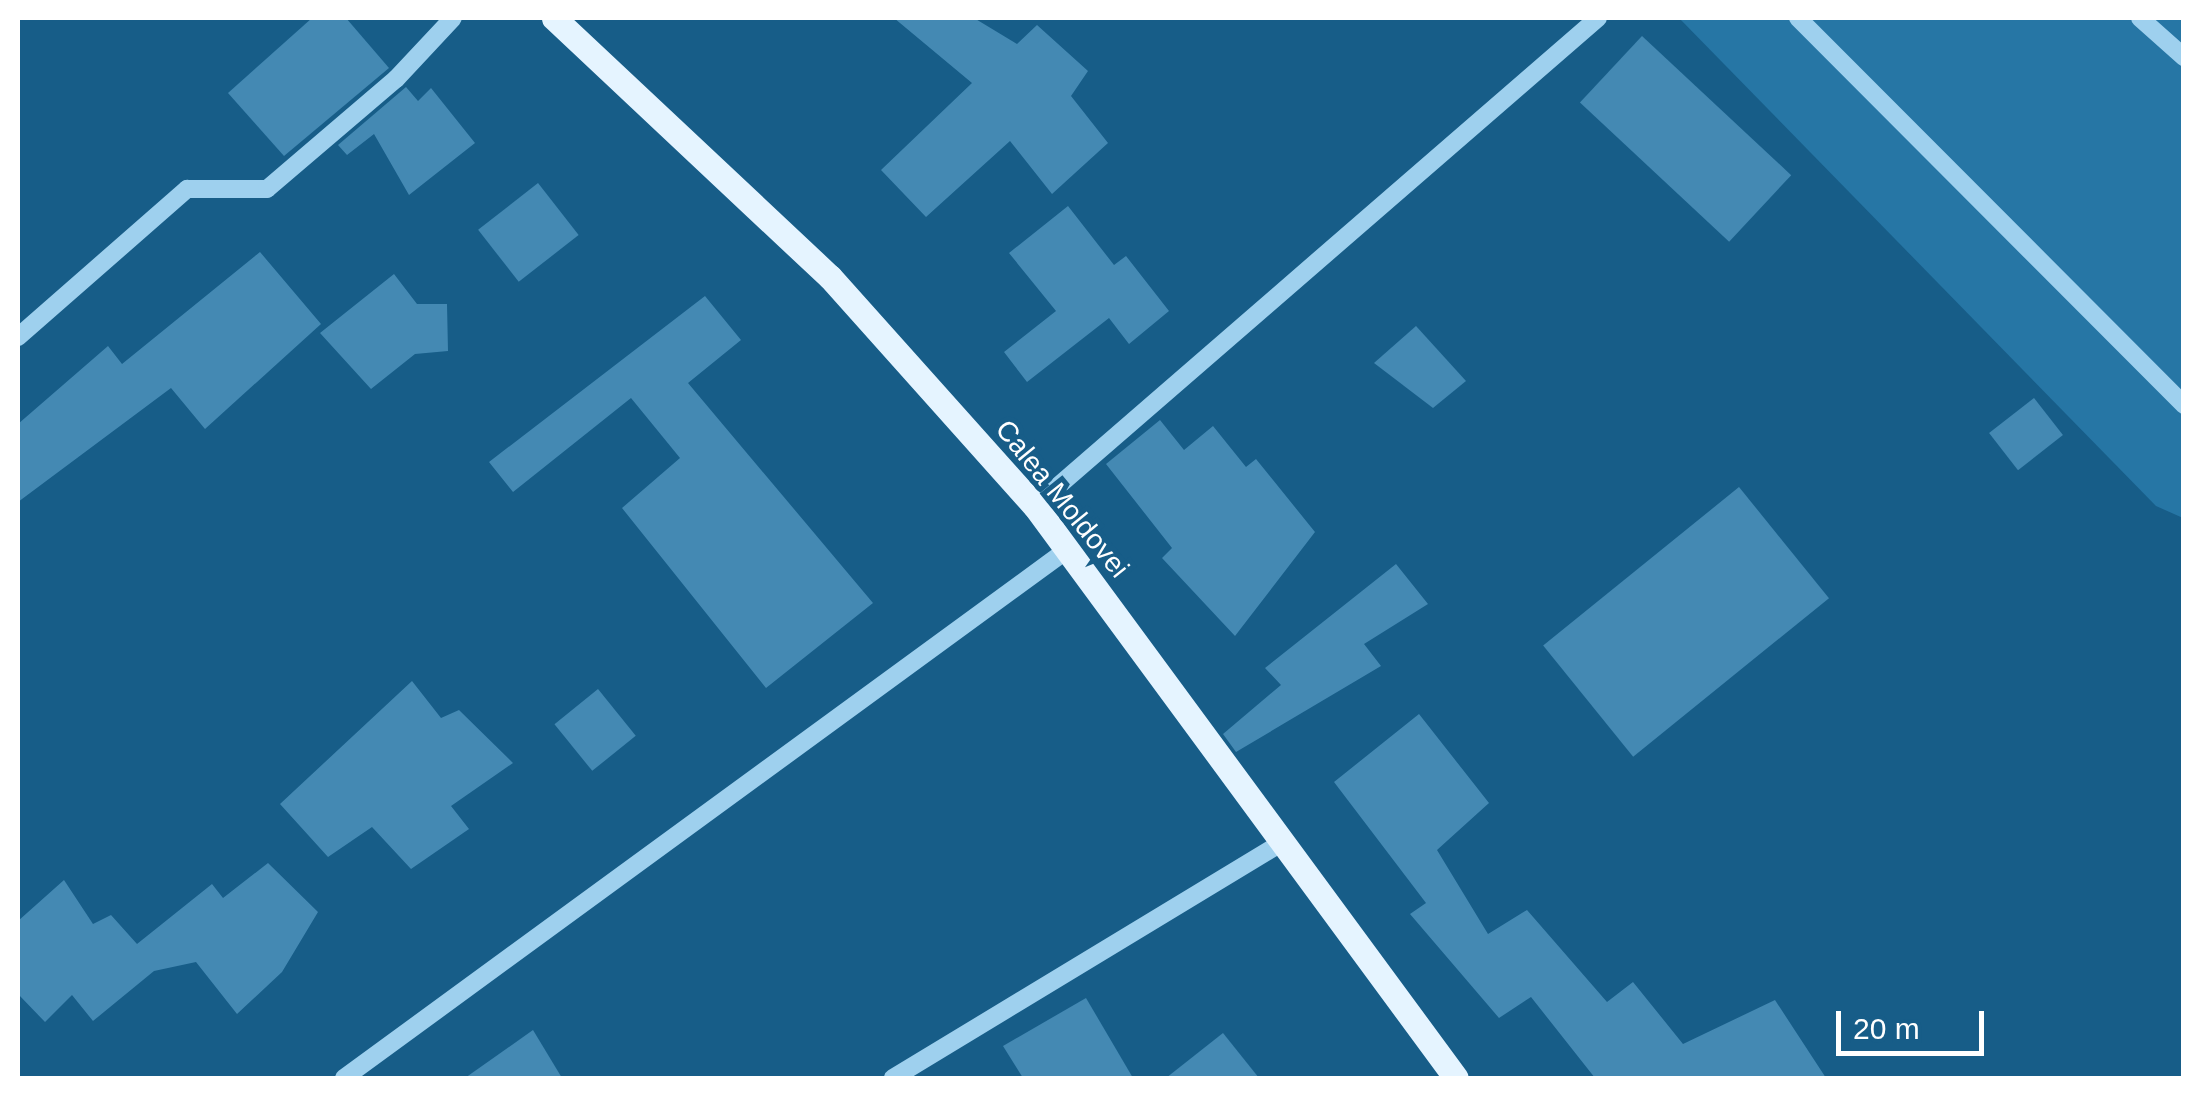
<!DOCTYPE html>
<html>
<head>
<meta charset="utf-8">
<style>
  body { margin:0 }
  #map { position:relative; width:2201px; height:1096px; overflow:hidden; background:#175d88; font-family:Arial,sans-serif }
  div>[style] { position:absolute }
  .green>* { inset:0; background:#2676a5 }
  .building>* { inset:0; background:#4489b3; transform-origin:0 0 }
  .minor>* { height:18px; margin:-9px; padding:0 9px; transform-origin:9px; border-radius:9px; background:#9ed0ee }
  .major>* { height:25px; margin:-12.5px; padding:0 12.5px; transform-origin:12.5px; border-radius:12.5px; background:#e5f4ff }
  span { translate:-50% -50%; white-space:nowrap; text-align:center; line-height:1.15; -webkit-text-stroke:10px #175d88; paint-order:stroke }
  .street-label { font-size:28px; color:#fff }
  .frame { position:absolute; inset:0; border:20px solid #fff; pointer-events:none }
  .scale { position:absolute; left:1836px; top:1011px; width:148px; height:45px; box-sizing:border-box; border:5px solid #fff; border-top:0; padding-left:12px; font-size:30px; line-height:35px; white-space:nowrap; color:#fff; -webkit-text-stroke:8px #175d88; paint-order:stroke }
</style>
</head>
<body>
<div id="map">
  <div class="green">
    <div style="clip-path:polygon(1679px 18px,2183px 18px,2183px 518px,2156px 506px)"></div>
  </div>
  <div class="building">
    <div style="clip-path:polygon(312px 18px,346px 18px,389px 68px,284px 156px,228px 93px)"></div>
    <div style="clip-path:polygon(894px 18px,974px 18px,1017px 44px,1037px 25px,1088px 71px,1071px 96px,1108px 143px,1052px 194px,1010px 141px,926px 217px,881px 170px,972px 83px)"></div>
    <div style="left:1642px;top:36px;width:204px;height:91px;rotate:43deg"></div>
    <div style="clip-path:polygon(406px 87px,418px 101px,431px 88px,475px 143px,409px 195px,374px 134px,347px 155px,338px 145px)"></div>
    <div style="left:538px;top:183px;width:66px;height:76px;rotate:52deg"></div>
    <div style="clip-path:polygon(1068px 206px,1114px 265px,1126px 256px,1169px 311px,1129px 344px,1109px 318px,1027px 382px,1004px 352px,1056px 311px,1009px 253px)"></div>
    <div style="clip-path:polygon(260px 252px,321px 324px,205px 429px,171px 388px,18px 502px,18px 424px,108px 346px,122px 364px)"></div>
    <div style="clip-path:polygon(394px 274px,417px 304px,447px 304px,448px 351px,415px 354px,371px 389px,320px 333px)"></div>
    <div style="clip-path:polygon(705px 296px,741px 340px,688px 383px,873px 603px,766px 688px,622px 508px,680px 458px,631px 398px,513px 492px,489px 462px)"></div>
    <div style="clip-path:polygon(1416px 326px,1466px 381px,1433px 408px,1374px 363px)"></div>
    <div style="left:2034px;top:398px;width:47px;height:57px;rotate:52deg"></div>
    <div style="clip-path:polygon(1160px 420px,1184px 450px,1213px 426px,1246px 467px,1256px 459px,1315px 532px,1235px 636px,1162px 558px,1172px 548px,1106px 464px)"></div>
    <div style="left:1739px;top:487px;width:143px;height:252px;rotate:51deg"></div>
    <div style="clip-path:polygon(1396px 564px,1428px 604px,1364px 644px,1381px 666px,1236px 752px,1223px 734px,1281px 685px,1265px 668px)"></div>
    <div style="clip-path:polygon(412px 681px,441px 718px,459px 710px,513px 763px,451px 806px,469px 829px,411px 869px,372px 827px,328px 857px,280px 804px)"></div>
    <div style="left:598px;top:689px;width:60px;height:56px;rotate:51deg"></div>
    <div style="clip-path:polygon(1419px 714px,1489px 803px,1437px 850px,1488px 934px,1527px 910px,1607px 1002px,1633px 982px,1683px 1044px,1775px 1000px,1826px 1078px,1595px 1078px,1531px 997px,1499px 1018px,1410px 914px,1426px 903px,1334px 782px)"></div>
    <div style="clip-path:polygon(268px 863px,318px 912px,282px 972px,237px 1014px,196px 962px,154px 971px,93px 1021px,72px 995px,45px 1022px,18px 994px,18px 921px,64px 880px,93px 924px,111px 915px,137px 944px,212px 884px,223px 898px)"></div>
    <div style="clip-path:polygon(1086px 998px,1133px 1078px,1023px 1078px,1003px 1046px)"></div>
    <div style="clip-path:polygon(533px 1030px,562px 1078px,465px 1078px)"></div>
    <div style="clip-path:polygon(1223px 1033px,1259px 1078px,1166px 1078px)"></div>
  </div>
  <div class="minor">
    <div style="left:1798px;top:18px;width:547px;rotate:45.07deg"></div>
    <div style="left:2140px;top:18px;width:59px;rotate:41.6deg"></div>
    <div style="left:18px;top:337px;width:225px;rotate:-41.2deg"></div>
    <div style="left:187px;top:189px;width:80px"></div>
    <div style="left:267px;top:189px;width:170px;rotate:-40.5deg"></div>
    <div style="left:396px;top:79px;width:83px;rotate:-46.9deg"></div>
    <div style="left:1035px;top:506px;width:745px;rotate:-40.92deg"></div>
    <div style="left:344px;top:1078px;width:897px;rotate:-36.15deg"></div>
    <div style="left:893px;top:1078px;width:458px;rotate:-31.2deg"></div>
  </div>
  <div class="major">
    <div style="left:554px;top:18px;width:378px;rotate:43.2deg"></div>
    <div style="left:830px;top:277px;width:307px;rotate:48.2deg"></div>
    <div style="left:1035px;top:506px;width:710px;rotate:53.65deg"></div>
  </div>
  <div class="street-label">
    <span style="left:1062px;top:499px;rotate:51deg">Calea Moldovei</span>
  </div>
  <div class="frame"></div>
  <div class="scale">20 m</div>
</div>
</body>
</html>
